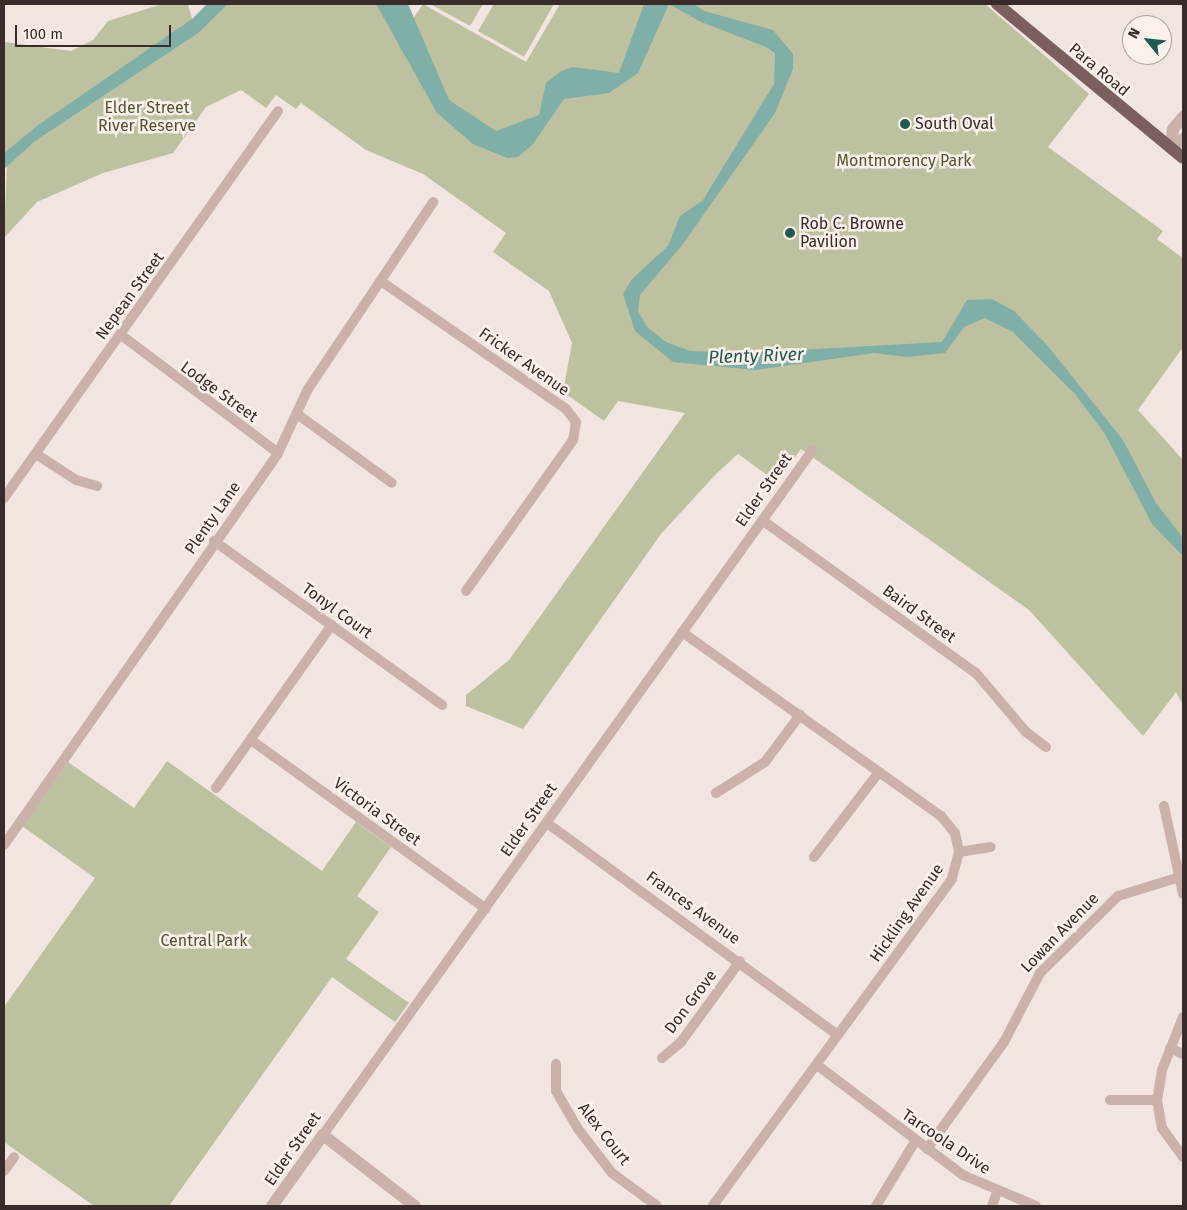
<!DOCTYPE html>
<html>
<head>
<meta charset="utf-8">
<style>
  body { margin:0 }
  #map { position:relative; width:1187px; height:1210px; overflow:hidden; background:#f2e5df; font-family:"Fira Sans",sans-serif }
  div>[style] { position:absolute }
  .green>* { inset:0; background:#bec19f }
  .water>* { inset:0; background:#7fafa6 }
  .minor>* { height:10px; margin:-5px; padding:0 5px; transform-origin:5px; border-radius:5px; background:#cab2ab }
  .tertiary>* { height:12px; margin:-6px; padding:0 6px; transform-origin:6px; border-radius:6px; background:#cab2ab }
  .primary>* { height:12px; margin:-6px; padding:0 6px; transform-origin:6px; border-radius:6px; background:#7a5f5c }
  .dots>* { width:14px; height:14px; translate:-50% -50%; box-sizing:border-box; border:2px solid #faf0ec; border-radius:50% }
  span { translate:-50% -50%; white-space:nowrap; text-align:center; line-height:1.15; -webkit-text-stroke:5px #faf0ec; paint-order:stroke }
  .street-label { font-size:16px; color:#382b2a }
  .park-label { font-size:16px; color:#51562e }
  .poi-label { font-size:16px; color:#382b2a }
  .left { translate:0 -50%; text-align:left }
  .water-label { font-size:18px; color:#205950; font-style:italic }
  .frame { position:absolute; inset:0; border:5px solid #382b2a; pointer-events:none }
  .north { position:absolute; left:1122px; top:15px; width:50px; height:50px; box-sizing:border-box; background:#faf0ec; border:1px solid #aca19e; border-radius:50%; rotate:298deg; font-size:14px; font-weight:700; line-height:20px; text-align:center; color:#382b2a }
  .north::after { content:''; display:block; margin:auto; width:18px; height:22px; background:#205950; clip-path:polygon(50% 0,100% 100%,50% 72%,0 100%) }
  .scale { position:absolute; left:15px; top:25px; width:156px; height:22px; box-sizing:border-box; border:2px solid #382b2a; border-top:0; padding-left:6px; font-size:15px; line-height:18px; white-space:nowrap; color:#382b2a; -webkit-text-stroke:4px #faf0ec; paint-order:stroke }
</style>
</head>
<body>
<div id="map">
  <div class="green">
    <div style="clip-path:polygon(162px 4px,188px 4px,194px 26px,217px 4px,391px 4px,406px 29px,423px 4px,526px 62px,560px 4px,985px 4px,1089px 94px,1048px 147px,1163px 231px,1157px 239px,1183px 258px,1183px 347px,1138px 410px,1183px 460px,1183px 705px,1176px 692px,1143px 736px,1029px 610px,801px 449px,777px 482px,738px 454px,716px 474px,661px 534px,523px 729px,466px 706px,466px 695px,509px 660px,685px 413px,618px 401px,604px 421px,563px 392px,572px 343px,549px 291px,493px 252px,506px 233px,423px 174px,366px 150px,301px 103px,296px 109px,276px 95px,266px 108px,241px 90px,206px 107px,173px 153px,103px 173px,37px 202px,4px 238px,7px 165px,34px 142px,197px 34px,195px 27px,4px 161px,4px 42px,71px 51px,93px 40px,108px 21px)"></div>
    <div style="clip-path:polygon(430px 4px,483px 4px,470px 26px)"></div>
    <div style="clip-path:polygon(494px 4px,554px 4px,524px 57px,478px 31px)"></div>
    <div style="clip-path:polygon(167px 761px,322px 871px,356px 822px,391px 847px,357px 896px,379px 912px,346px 959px,409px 1003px,395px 1022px,332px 977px,169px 1206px,94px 1206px,4px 1142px,4px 1007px,95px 878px,22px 826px,68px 762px,134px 808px)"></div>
  </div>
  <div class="water">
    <div style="clip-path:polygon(207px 4px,228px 4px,197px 34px,34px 142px,4px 169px,4px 153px,37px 126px,192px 19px)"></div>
    <div style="clip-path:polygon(376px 4px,408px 4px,449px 100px,496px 131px,539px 115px,546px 83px,561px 71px,573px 67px,619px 73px,644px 4px,694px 4px,704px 11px,773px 30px,793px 54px,793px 69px,775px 113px,683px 244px,640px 295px,638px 311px,647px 327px,666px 342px,690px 351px,745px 353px,942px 342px,967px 300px,992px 299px,1014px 311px,1047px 345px,1123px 440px,1156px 503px,1183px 538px,1183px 556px,1152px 524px,1105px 434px,1075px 394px,1013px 332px,985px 318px,964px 327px,945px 353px,907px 357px,874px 353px,755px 370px,673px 362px,635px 331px,623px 294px,632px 279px,668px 246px,680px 216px,703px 200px,774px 84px,775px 53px,766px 47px,701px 22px,669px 4px,638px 73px,609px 93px,564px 99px,533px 144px,518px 157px,507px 158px,473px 144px,437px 113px)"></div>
  </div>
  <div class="minor">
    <div style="left:382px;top:282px;width:224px;rotate:34.6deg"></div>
    <div style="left:566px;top:409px;width:16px;rotate:52deg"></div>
    <div style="left:576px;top:422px;width:18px;rotate:99deg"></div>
    <div style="left:573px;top:440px;width:185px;rotate:125.3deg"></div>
    <div style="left:121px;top:335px;width:196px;rotate:36.9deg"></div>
    <div style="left:297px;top:414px;width:117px;rotate:36deg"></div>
    <div style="left:36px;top:454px;width:48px;rotate:33deg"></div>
    <div style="left:76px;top:480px;width:22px;rotate:16deg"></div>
    <div style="left:4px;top:498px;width:474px;rotate:-54.7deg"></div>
    <div style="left:762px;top:520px;width:263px;rotate:35.6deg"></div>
    <div style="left:976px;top:673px;width:77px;rotate:49.7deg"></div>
    <div style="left:1026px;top:732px;width:25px;rotate:37deg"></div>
    <div style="left:214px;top:541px;width:281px;rotate:35.7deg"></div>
    <div style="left:682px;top:632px;width:318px;rotate:35.4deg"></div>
    <div style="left:941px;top:816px;width:22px;rotate:51deg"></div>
    <div style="left:955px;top:833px;width:19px;rotate:78deg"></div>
    <div style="left:959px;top:852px;width:28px;rotate:105deg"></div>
    <div style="left:952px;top:879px;width:405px;rotate:126.2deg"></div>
    <div style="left:251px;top:740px;width:289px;rotate:35.7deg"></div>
    <div style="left:216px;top:788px;width:200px;rotate:-54.6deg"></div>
    <div style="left:716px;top:793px;width:58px;rotate:-32.3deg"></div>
    <div style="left:765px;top:762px;width:59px;rotate:-53.3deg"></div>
    <div style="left:1164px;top:806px;width:90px;rotate:77.8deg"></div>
    <div style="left:547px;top:823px;width:360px;rotate:36.1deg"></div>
    <div style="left:4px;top:845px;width:478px;rotate:-55deg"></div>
    <div style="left:278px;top:453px;width:71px;rotate:-64.9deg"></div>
    <div style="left:308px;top:389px;width:225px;rotate:-56.2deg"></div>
    <div style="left:959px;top:852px;width:32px;rotate:-9deg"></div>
    <div style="left:814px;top:857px;width:107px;rotate:-52.6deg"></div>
    <div style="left:1183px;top:1017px;width:57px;rotate:111.6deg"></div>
    <div style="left:1162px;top:1070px;width:30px;rotate:99deg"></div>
    <div style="left:1157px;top:1100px;width:28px;rotate:80deg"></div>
    <div style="left:1162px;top:1128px;width:36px;rotate:54deg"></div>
    <div style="left:1170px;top:1048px;width:14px;rotate:25deg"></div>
    <div style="left:662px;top:1058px;width:25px;rotate:-40deg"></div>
    <div style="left:681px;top:1042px;width:100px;rotate:-53.9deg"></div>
    <div style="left:556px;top:1064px;width:27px;rotate:90deg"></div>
    <div style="left:556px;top:1091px;width:44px;rotate:59.9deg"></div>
    <div style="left:578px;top:1129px;width:56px;rotate:52.3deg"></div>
    <div style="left:612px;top:1173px;width:56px;rotate:36.3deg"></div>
    <div style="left:817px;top:1065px;width:183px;rotate:37deg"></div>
    <div style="left:963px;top:1175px;width:79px;rotate:23deg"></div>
    <div style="left:1110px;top:1100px;width:47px"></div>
    <div style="left:323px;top:1135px;width:841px;rotate:-54.44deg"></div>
    <div style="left:927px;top:1149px;width:132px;rotate:-54.3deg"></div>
    <div style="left:1004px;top:1042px;width:78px;rotate:-62.4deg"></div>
    <div style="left:1040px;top:973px;width:110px;rotate:-44.6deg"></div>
    <div style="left:1118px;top:896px;width:65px;rotate:-17deg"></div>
    <div style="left:4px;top:1171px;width:17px;rotate:-54deg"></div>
    <div style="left:876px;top:1206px;width:77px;rotate:-58.8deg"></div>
    <div style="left:992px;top:1206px;width:15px;rotate:-70deg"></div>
  </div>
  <div class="tertiary">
    <div style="left:1171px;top:148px;width:19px;rotate:-84deg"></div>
    <div style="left:1173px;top:129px;width:16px;rotate:-50deg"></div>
    <div style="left:1171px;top:148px;width:15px;rotate:-37deg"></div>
    <div style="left:272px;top:1206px;width:87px;rotate:-54.3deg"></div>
    <div style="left:323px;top:1135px;width:116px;rotate:37.7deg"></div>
  </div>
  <div class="primary">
    <div style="left:997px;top:4px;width:241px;rotate:39.6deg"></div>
  </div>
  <div class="dots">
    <div style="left:905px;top:124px;background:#205950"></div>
    <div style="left:790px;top:233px;background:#205950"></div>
  </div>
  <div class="street-label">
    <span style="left:1099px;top:70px;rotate:40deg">Para Road</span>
    <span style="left:130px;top:296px;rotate:-54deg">Nepean Street</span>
    <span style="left:524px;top:362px;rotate:35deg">Fricker Avenue</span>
    <span style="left:219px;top:392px;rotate:36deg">Lodge Street</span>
    <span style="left:764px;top:490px;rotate:-55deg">Elder Street</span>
    <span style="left:213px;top:518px;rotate:-55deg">Plenty Lane</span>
    <span style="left:337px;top:611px;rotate:36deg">Tonyl Court</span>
    <span style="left:919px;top:614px;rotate:36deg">Baird Street</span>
    <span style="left:377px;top:812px;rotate:36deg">Victoria Street</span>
    <span style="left:529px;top:820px;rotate:-55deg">Elder Street</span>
    <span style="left:693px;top:908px;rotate:36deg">Frances Avenue</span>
    <span style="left:907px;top:913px;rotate:-55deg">Hickling Avenue</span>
    <span style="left:1060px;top:933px;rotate:-46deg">Lowan Avenue</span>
    <span style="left:691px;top:1002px;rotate:-53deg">Don Grove</span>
    <span style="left:604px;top:1134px;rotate:52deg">Alex Court</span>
    <span style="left:946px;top:1142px;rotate:34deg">Tarcoola Drive</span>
    <span style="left:293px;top:1149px;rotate:-55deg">Elder Street</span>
  </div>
  <div class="park-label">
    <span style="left:147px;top:117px">Elder Street<br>River Reserve</span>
    <span style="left:904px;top:161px">Montmorency Park</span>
    <span style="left:204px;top:941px">Central Park</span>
  </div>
  <div class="poi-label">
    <span class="left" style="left:915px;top:124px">South Oval</span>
    <span class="left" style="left:800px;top:233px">Rob C. Browne<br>Pavilion</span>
  </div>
  <div class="water-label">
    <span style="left:756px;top:356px;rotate:-2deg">Plenty River</span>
  </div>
  <div class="frame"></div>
  <div class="north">N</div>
  <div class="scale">100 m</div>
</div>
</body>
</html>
